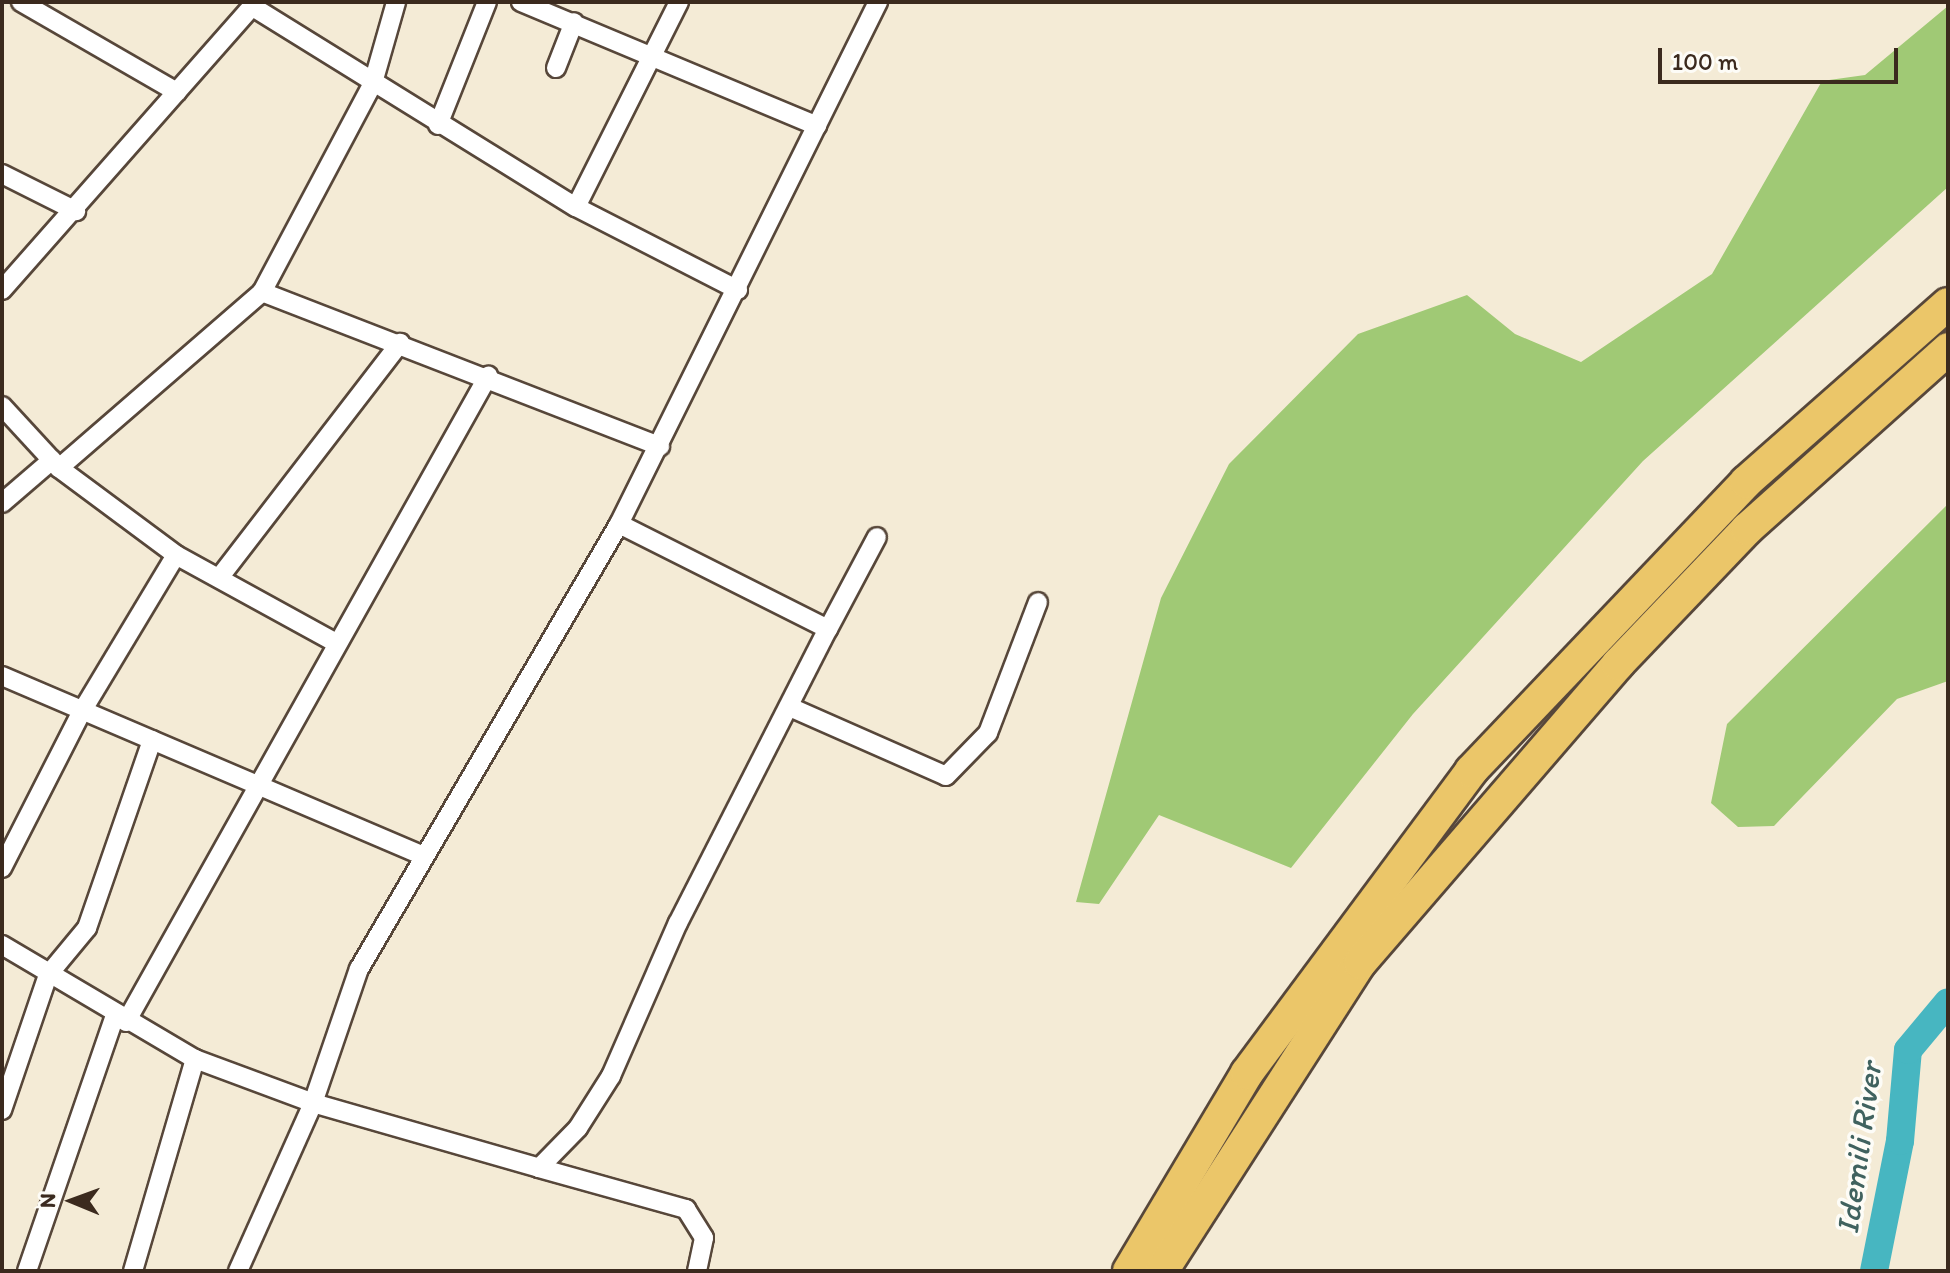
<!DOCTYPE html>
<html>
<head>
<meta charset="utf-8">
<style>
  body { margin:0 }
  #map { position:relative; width:1950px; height:1273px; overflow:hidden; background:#f4ebd6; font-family:Itim,sans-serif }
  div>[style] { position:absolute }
  .green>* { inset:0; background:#a0c975 }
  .river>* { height:28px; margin:-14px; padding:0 14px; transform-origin:14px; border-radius:14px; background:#47b6c1 }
  .roads { filter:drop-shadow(2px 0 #57473a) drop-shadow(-2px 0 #57473a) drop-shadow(0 2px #57473a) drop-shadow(0 -2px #57473a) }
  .minor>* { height:18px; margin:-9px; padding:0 9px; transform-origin:9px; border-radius:9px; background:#fff }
  .trunk>* { height:32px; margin:-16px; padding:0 16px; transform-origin:16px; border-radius:16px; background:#ebc669 }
  span { translate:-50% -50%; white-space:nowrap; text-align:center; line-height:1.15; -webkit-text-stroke:7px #fdfcf7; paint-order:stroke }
  .water-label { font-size:32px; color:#40625f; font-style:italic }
  .frame { position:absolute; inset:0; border:4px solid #3b2a1e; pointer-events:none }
  .north { position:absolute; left:32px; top:1161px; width:80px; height:80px; -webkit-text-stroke:6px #fdfcf7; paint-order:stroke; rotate:271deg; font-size:22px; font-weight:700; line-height:32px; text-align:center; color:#3b2a1e }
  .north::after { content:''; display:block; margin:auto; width:28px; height:36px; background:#3b2a1e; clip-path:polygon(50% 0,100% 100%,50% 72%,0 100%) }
  .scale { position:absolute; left:1658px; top:48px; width:240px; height:36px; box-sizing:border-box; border:4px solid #3b2a1e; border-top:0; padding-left:10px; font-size:24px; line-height:28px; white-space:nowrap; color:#3b2a1e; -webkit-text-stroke:6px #fdfcf7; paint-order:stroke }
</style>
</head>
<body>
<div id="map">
  <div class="green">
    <div style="clip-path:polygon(1948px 6px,1948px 187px,1643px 461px,1413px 714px,1291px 868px,1159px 815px,1099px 904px,1076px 902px,1161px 598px,1229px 464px,1358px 334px,1467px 295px,1515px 334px,1581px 362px,1712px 274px,1822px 81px,1865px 75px)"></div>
    <div style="clip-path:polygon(1948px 504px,1948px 681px,1897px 699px,1774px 826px,1738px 827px,1711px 803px,1727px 724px)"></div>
  </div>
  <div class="river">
    <div style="left:1874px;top:1271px;width:133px;rotate:-78.7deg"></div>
    <div style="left:1900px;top:1141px;width:91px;rotate:-85deg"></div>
    <div style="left:1908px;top:1050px;width:62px;rotate:-50.2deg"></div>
  </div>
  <div class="roads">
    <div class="minor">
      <div style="left:21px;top:2px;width:180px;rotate:30deg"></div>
      <div style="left:521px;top:2px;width:321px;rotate:22.7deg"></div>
      <div style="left:679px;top:2px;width:229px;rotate:116.7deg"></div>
      <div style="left:576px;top:207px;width:182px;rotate:27.1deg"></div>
      <div style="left:253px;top:7px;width:380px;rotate:31.8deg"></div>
      <div style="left:556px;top:68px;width:49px;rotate:-68.6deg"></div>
      <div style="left:438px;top:125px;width:132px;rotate:-68.3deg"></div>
      <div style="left:2px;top:174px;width:83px;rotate:26.6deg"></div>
      <div style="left:2px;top:290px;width:384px;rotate:-48.6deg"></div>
      <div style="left:262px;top:292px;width:427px;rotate:21.2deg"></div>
      <div style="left:2px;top:406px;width:84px;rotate:47.4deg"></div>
      <div style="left:59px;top:468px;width:146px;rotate:36.6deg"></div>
      <div style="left:176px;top:555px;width:180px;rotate:28.8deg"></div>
      <div style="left:59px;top:468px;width:269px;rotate:-40.9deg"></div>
      <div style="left:262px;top:292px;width:237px;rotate:-62deg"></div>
      <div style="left:373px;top:83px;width:84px;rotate:-74.1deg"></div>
      <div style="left:2px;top:503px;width:66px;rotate:-40.7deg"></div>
      <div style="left:219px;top:578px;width:297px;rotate:-52.4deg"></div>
      <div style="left:828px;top:629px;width:104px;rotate:-62deg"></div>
      <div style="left:2px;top:676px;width:456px;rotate:23.1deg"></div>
      <div style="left:792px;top:708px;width:168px;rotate:23.8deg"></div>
      <div style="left:946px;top:776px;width:60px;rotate:-45.7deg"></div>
      <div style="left:988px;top:733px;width:140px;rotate:-69.1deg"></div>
      <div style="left:2px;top:868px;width:174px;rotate:-63deg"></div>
      <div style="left:81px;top:713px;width:184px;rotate:-59deg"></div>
      <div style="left:2px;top:945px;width:224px;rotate:30.6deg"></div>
      <div style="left:195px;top:1059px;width:126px;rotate:20.4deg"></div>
      <div style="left:313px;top:1103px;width:235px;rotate:16deg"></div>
      <div style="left:539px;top:1168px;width:56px;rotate:-45.7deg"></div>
      <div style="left:578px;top:1128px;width:62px;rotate:-57.6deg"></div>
      <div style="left:611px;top:1076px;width:167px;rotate:-66.4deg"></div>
      <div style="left:678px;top:923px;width:330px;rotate:-63deg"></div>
      <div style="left:828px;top:629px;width:234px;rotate:-153.3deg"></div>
      <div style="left:619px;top:524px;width:583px;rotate:-63.61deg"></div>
      <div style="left:126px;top:1022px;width:741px;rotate:-60.73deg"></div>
      <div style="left:2px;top:1110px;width:143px;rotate:-71.2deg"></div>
      <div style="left:48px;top:975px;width:61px;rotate:-50.3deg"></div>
      <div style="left:87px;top:928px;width:199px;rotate:-70.9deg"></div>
      <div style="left:539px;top:1168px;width:153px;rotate:15.6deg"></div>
      <div style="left:686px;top:1209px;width:34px;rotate:58deg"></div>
      <div style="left:704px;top:1238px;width:34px;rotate:102deg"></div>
      <div style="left:27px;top:1271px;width:271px;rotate:-71deg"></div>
      <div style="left:133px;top:1271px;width:221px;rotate:-73.7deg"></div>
      <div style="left:238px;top:1271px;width:184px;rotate:-65.9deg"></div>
      <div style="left:313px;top:1103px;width:142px;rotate:-71.1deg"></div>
      <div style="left:359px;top:969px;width:515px;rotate:-59.7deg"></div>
    </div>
    <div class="trunk">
      <div style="left:1129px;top:1271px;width:230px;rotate:-59.2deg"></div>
      <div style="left:1247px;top:1073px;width:376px;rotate:-53.4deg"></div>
      <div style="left:1471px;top:771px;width:399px;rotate:-46.4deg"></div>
      <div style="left:1746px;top:482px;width:269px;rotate:-41.4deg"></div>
      <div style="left:1162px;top:1271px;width:366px;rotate:-57.3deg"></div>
      <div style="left:1360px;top:963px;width:395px;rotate:-49.2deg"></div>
      <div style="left:1618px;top:664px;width:187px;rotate:-46.3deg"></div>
      <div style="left:1747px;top:529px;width:270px;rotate:-41.8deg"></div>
    </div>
  </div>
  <div class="water-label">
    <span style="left:1859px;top:1148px;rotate:-82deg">Idemili River</span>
  </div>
  <div class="frame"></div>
  <div class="north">N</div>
  <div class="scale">100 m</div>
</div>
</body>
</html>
